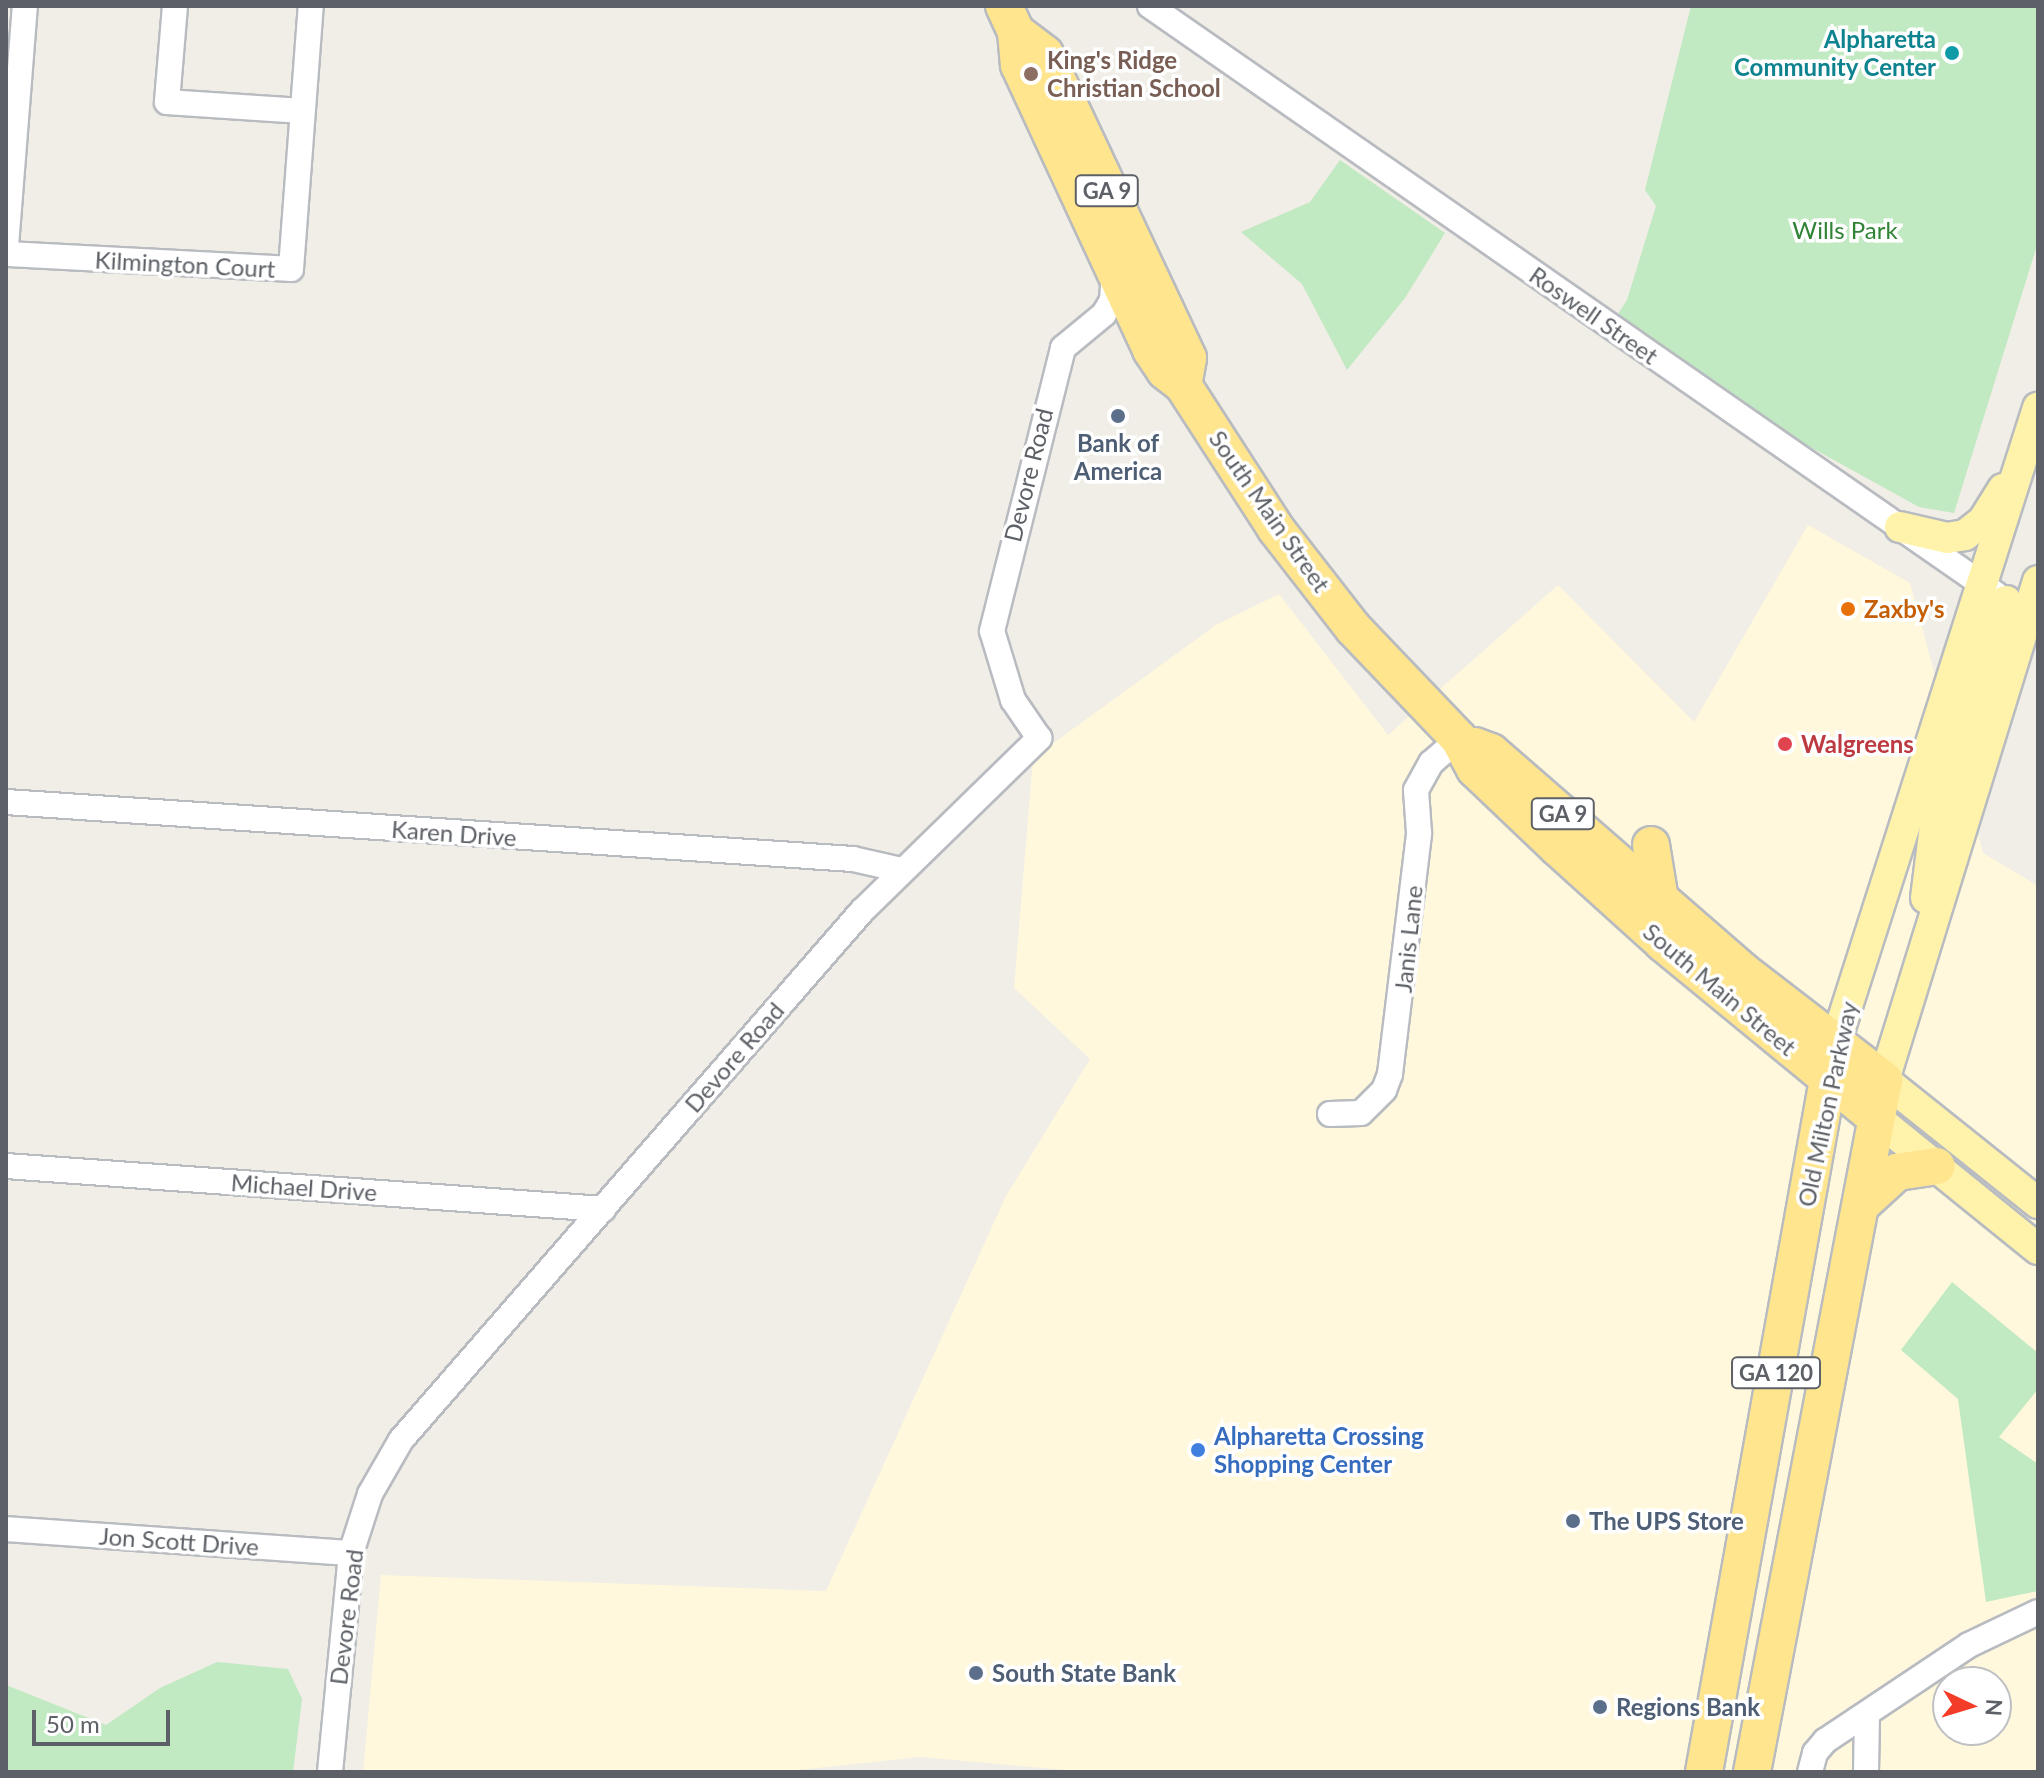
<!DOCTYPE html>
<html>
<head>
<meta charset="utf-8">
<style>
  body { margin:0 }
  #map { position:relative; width:2044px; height:1778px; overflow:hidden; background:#f0eee6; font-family:Lato,sans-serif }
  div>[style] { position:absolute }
  .commercial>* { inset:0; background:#fff8dc }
  .green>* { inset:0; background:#c1e9c2 }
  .roads { filter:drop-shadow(2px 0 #b8bbc0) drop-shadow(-2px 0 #b8bbc0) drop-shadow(0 2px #b8bbc0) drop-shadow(0 -2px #b8bbc0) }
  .minor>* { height:24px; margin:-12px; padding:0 12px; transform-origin:12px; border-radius:12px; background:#fff }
  .major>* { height:30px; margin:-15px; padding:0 15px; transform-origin:15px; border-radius:15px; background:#fff3ac }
  .highway>* { height:36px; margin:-18px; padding:0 18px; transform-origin:18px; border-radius:18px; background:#ffe58e }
  .dots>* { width:22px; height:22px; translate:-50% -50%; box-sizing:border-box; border:4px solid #fff; border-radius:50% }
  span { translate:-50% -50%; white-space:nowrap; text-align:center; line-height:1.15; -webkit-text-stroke:7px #fff; paint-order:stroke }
  .shield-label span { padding:2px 6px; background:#fff; border:2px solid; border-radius:6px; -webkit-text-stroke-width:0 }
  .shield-label { font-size:22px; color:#5d6167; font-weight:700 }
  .culture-label { font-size:24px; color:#0d838f; font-weight:700 }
  .right { translate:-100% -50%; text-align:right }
  .education-label { font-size:24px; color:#785e54; font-weight:700 }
  .left { translate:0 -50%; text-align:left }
  .park-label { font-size:24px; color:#308335 }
  .street-label { font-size:24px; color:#5d6167 }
  .service-label { font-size:24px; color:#4e5e75; font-weight:700 }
  .food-label { font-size:24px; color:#c56008; font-weight:700 }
  .health-label { font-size:24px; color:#be3a42; font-weight:700 }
  .shop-label { font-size:24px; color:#366cbe; font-weight:700 }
  .frame { position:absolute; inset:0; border:8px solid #5d6167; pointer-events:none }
  .north { position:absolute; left:1932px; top:1666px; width:80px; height:80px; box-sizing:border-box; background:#fff; border:2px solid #bec0c2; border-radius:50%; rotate:94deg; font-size:22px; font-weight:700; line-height:32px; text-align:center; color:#5d6167 }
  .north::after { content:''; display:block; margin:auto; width:28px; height:36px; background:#f33d29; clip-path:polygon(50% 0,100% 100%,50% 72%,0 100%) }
  .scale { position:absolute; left:32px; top:1710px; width:138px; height:36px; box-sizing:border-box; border:4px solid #5d6167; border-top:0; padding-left:10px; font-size:24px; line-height:28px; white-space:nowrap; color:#5d6167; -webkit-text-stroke:6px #fff; paint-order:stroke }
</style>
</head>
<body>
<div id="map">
  <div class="commercial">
    <div style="clip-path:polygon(evenodd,1808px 525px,1910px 583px,1983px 853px,2038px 886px,2038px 1772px,1088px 1772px,920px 1757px,780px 1772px,363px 1772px,381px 1575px,826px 1591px,1006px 1196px,1090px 1059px,1014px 988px,1033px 758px,1216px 625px,1279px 594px,1388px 735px,1558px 585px,1694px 722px,1808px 525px,1948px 1682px,1996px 1682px,1996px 1730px,1948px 1730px,1948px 1682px)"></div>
  </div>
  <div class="green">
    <div style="clip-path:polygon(1691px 6px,2038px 6px,2038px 242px,1954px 513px,1919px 507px,1763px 421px,1616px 317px,1627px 300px,1656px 206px,1645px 190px)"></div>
    <div style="clip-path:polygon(1340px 160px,1445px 233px,1405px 298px,1347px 370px,1302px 284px,1241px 232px,1310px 202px)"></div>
    <div style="clip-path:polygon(1952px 1282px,2038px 1353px,2038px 1389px,1999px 1437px,2038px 1464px,2038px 1591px,1986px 1602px,1958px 1399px,1901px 1350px)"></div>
    <div style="clip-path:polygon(217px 1662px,288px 1669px,302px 1699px,293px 1772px,6px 1772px,6px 1685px,106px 1725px,160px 1688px)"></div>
  </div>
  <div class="roads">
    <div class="minor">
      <div style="left:175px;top:6px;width:96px;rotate:94.8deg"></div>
      <div style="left:167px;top:102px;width:135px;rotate:3.8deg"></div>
      <div style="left:1150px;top:6px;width:1030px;rotate:34.8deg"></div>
      <div style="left:6px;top:246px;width:241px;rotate:-85.5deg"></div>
      <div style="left:6px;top:254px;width:285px;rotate:3deg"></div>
      <div style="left:291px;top:269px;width:264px;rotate:-85.7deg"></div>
      <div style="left:6px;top:802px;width:849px;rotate:3.85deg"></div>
      <div style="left:853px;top:859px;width:50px;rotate:12.7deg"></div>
      <div style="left:1330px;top:1114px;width:31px;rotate:-2deg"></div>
      <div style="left:1361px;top:1113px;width:33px;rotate:-45deg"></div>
      <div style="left:1384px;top:1090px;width:17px;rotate:-69deg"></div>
      <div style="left:1390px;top:1074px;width:243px;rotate:-83.1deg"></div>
      <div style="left:1419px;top:833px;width:43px;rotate:-94deg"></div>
      <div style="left:1416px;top:790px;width:31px;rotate:-61deg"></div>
      <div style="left:1431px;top:763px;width:37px;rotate:-41deg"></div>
      <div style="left:6px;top:1166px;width:599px;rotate:4.12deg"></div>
      <div style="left:6px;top:1529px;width:346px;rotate:4deg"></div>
      <div style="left:330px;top:1772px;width:220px;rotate:-84.5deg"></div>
      <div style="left:351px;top:1553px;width:62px;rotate:-72.1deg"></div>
      <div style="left:370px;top:1494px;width:62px;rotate:-60.1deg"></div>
      <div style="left:401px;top:1440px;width:702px;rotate:-48.93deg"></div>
      <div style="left:862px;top:911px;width:248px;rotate:-44.3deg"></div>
      <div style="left:1039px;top:738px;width:46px;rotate:-124.4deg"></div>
      <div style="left:1013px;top:700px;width:72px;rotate:-106.9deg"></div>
      <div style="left:992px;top:631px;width:292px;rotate:-75.9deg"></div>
      <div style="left:1063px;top:348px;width:53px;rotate:-39.7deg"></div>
      <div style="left:1104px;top:314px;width:16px;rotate:-60deg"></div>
      <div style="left:1112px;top:300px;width:27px;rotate:-86deg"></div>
      <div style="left:1810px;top:1772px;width:20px;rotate:-75deg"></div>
      <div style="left:1815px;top:1753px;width:16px;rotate:-50deg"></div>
      <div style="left:1825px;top:1741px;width:173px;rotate:-33.7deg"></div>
      <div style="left:1969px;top:1645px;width:76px;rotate:-25.6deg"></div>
      <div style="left:1866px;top:1772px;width:56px;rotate:-89deg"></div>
    </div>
    <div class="major">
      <div style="left:1900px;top:527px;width:48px;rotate:13.2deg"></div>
      <div style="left:1947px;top:538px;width:18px;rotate:-9deg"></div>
      <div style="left:1965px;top:535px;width:23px;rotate:-38deg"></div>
      <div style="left:1983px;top:521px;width:38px;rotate:-58deg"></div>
      <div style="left:2038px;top:581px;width:522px;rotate:107.15deg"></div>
      <div style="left:1884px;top:1080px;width:197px;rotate:38.6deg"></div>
      <div style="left:1926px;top:898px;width:73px;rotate:-82.9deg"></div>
      <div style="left:1935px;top:826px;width:236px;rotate:-72.5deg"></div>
      <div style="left:1835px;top:1044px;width:668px;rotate:-72.3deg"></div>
      <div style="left:1876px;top:1118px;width:208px;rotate:39deg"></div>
    </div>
    <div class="highway">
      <div style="left:1004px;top:6px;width:29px;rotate:65deg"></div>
      <div style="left:1016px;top:32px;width:33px;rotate:85deg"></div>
      <div style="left:1019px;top:65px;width:314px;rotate:65.1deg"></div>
      <div style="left:1151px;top:350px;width:25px;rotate:56deg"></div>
      <div style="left:1165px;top:371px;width:23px;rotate:38deg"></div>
      <div style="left:1183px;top:385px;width:171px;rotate:57.1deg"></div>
      <div style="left:1276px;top:529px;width:125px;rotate:52.1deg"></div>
      <div style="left:1353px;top:628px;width:153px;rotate:46.3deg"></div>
      <div style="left:1459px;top:739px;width:34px;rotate:62deg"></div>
      <div style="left:1475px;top:769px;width:115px;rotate:43.6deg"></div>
      <div style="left:1558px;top:848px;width:142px;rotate:42.1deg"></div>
      <div style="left:1663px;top:943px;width:276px;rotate:39.4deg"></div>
      <div style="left:1016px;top:32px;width:36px;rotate:37deg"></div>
      <div style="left:1045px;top:54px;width:336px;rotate:64.8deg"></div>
      <div style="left:1188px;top:358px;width:27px;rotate:100deg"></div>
      <div style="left:1475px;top:746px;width:17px;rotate:21deg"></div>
      <div style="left:1491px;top:752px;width:335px;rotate:41deg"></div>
      <div style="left:1744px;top:972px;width:177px;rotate:37.6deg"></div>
      <div style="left:1884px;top:1080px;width:704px;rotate:100.8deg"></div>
      <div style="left:1651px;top:845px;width:56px;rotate:80.7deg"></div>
      <div style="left:1861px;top:1205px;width:49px;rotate:-42.5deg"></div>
      <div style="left:1897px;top:1172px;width:40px;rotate:-8.5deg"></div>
      <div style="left:1704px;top:1772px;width:726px;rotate:-79.85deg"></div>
    </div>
  </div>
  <div class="dots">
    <div style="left:1952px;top:53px;background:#0f9aa8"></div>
    <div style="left:1031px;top:74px;background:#8d6e63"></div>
    <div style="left:1118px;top:416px;background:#5c6f8a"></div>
    <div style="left:1848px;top:609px;background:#e8710a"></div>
    <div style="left:1785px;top:744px;background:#e0444e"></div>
    <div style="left:1198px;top:1450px;background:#3f7fe0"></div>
    <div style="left:1573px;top:1521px;background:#5c6f8a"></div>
    <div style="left:976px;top:1673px;background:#5c6f8a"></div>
    <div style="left:1600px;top:1707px;background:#5c6f8a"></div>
  </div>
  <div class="shield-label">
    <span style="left:1107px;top:191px">GA 9</span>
    <span style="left:1563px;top:814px">GA 9</span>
    <span style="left:1776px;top:1373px">GA 120</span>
  </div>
  <div class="culture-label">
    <span class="right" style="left:1936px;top:53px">Alpharetta<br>Community Center</span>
  </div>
  <div class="education-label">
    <span class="left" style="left:1047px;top:74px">King's Ridge<br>Christian School</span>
  </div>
  <div class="park-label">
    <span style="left:1845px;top:230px">Wills Park</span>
  </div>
  <div class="street-label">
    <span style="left:185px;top:264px;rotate:3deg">Kilmington Court</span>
    <span style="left:1594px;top:315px;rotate:35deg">Roswell Street</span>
    <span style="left:1028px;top:475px;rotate:-76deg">Devore Road</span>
    <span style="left:1270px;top:511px;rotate:55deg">South Main Street</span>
    <span style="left:454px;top:833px;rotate:4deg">Karen Drive</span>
    <span style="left:1408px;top:939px;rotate:-84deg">Janis Lane</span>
    <span style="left:1720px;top:989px;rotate:40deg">South Main Street</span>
    <span style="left:734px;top:1057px;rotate:-49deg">Devore Road</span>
    <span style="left:1827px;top:1104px;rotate:-78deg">Old Milton Parkway</span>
    <span style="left:304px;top:1187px;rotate:4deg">Michael Drive</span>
    <span style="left:179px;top:1541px;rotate:4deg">Jon Scott Drive</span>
    <span style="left:346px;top:1617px;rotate:-83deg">Devore Road</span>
  </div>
  <div class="service-label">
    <span style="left:1118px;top:457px">Bank of<br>America</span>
    <span class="left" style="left:1589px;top:1521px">The UPS Store</span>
    <span class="left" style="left:992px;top:1673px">South State Bank</span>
    <span class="left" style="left:1616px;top:1707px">Regions Bank</span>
  </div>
  <div class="food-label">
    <span class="left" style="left:1864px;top:609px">Zaxby's</span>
  </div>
  <div class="health-label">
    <span class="left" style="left:1801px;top:744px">Walgreens</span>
  </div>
  <div class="shop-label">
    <span class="left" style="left:1214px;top:1450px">Alpharetta Crossing<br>Shopping Center</span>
  </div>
  <div class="frame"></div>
  <div class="north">N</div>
  <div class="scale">50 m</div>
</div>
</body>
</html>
